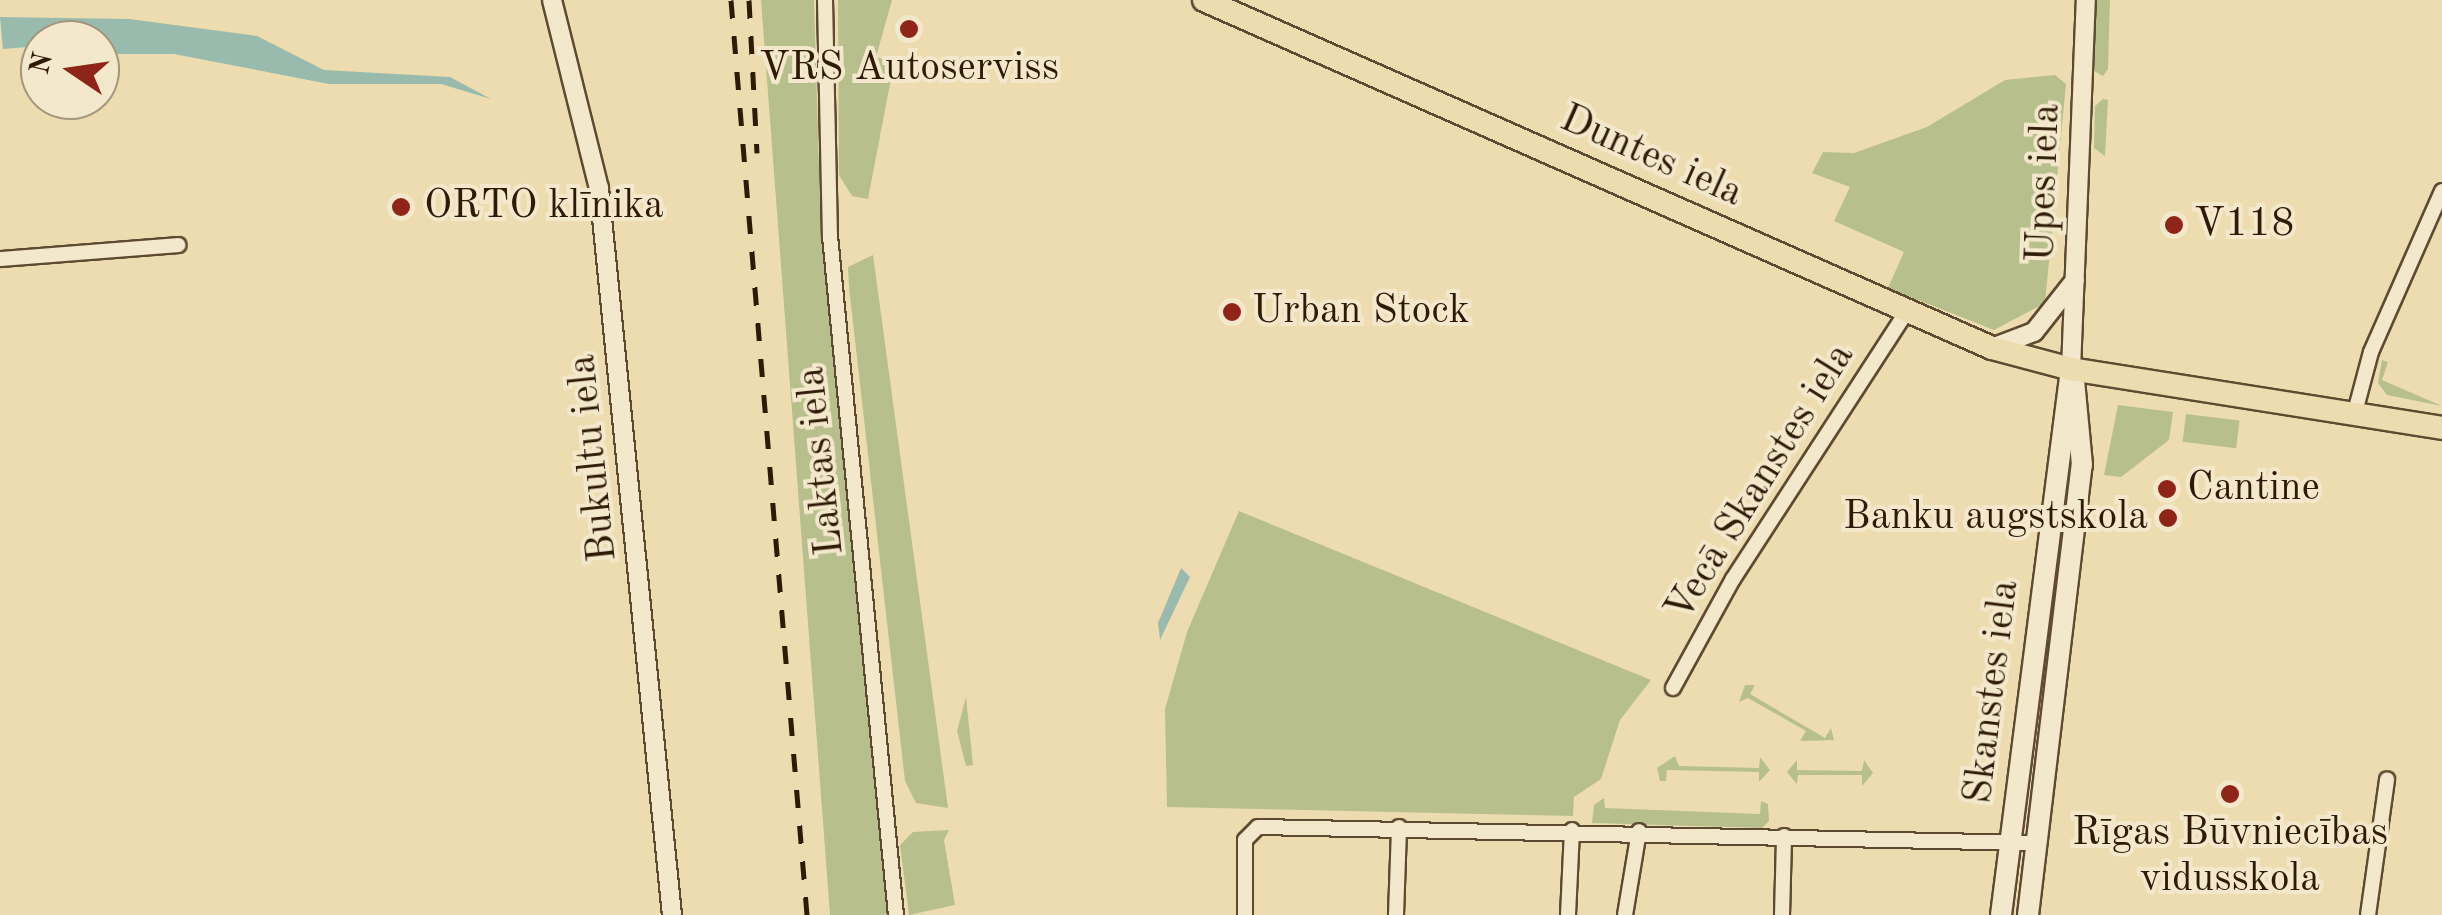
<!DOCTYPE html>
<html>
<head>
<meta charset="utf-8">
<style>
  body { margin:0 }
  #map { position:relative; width:2442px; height:915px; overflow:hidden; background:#eddcaf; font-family:"Old Standard TT",serif }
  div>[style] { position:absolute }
  .green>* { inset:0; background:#b7c08c; transform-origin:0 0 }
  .water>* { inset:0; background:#99bbae }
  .roads { filter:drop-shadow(2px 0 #5e4a31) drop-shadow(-2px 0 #5e4a31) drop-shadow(0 2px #5e4a31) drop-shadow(0 -2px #5e4a31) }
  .minor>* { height:14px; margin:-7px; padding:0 7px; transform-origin:7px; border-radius:7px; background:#f3e8cb }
  .tertiary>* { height:18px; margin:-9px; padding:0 9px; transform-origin:9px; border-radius:9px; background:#f3e8cb }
  .secondary>* { height:20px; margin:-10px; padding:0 10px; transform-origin:10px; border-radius:10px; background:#f3e8cb }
  .primary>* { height:22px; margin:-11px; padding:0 11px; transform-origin:11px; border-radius:11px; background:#eddcaf }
  .rail>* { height:5px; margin-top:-2.5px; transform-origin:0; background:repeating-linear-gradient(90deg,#2e1a07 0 18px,transparent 0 36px) }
  .dots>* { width:28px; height:28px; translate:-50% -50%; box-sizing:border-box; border:5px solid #f3e8cb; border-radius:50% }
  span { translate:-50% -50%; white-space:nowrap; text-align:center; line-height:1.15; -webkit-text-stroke:8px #f3e8cb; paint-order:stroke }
  .poi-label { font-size:40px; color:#2e1a07 }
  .left { translate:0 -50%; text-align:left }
  .right { translate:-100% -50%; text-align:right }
  .street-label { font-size:40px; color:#2e1a07 }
  .north { position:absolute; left:20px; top:20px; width:100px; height:100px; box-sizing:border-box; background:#f3e8cb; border:2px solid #a4967d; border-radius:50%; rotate:283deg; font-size:28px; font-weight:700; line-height:40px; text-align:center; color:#2e1a07 }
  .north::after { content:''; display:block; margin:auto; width:35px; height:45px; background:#8f2418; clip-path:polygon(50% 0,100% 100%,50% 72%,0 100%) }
</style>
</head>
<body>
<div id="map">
  <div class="green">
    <div style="clip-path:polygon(761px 0,814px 0,821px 234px,887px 915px,830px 915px)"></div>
    <div style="clip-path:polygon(838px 0,892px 0,876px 57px,894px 63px,868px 199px,852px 196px,839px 175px)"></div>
    <div style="clip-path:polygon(2096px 0,2110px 0,2108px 69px,2103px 76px,2094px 71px)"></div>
    <div style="clip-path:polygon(2055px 75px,2066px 84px,2045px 303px,1994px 330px,1888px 288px,1904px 252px,1834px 221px,1850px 187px,1812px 173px,1823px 152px,1854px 153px,1927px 127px,2005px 80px)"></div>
    <div style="clip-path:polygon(2103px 99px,2108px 100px,2105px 156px,2094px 148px,2095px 106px)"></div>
    <div style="clip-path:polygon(873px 255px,948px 808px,916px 803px,905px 781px,849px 287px,848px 267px)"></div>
    <div style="clip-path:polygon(2382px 360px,2388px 362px,2382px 380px,2442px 406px,2387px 395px,2378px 383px)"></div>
    <div style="clip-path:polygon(2118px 405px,2173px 412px,2169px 440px,2121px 477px,2104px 475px)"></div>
    <div style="left:2186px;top:414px;width:54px;height:28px;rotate:7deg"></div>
    <div style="clip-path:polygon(1239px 511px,1651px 680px,1620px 720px,1601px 779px,1574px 797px,1573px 816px,1167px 807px,1165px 709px,1187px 632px)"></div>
    <div style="clip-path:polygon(1745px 685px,1755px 685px,1750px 694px,1825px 738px,1831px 728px,1834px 740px,1800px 741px,1806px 731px,1748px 698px,1739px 702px)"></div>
    <div style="clip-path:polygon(966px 697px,973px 765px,966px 766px,957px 731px)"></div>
    <div style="clip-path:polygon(1675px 756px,1679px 766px,1759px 768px,1760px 757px,1770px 770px,1759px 782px,1759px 772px,1667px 770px,1666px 781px,1660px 781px,1657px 768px)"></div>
    <div style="clip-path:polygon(1797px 760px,1797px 770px,1862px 771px,1864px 760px,1873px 773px,1862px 786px,1862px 775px,1798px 775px,1797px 784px,1787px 772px)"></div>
    <div style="clip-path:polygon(1604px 798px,1605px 808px,1760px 814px,1761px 801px,1768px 804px,1769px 821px,1762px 828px,1592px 823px,1594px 805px)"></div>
    <div style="clip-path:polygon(949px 830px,944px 840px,955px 905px,909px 915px,900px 845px,913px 832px)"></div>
  </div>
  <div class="water">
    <div style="clip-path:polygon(0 17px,129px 19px,257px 36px,324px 70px,450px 77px,491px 99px,441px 84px,329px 84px,174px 54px,100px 54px,100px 40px,40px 40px,40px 46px,3px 49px)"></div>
    <div style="clip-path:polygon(1181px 568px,1190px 577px,1160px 640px,1158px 623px)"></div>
  </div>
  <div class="roads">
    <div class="minor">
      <div style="left:825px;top:0;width:236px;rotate:88.8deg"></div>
      <div style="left:830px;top:236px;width:682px;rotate:84.45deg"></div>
      <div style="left:0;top:259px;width:179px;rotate:-4.5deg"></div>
      <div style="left:2355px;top:412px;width:62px;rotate:-75.1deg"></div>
      <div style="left:2371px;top:352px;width:176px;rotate:-66.2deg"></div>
      <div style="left:1673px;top:688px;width:124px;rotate:-61.2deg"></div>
      <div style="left:1733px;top:579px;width:316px;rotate:-57deg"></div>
      <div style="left:1245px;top:915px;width:75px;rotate:-90deg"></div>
      <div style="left:1245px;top:840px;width:18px;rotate:-45deg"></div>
      <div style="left:1258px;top:827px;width:777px;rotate:1.18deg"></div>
      <div style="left:1396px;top:915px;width:88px;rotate:-88deg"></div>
      <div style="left:1568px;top:915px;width:85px;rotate:-87.3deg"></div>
      <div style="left:1625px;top:915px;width:85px;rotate:-80.5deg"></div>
      <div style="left:1782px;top:915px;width:79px;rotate:-88.5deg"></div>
      <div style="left:2368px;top:915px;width:137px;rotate:-82deg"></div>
    </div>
    <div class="tertiary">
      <div style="left:552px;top:0;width:194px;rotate:76deg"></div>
      <div style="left:599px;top:188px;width:731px;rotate:84.27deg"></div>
      <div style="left:1992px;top:348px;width:45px;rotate:-20.9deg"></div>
      <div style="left:2034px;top:332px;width:66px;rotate:-51.7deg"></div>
      <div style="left:2071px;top:369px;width:369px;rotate:-87.7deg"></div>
    </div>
    <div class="secondary">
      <div style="left:2001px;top:915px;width:550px;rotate:-82.69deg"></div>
      <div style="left:2028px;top:915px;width:453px;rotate:-83.2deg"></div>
      <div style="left:2082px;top:465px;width:84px;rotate:-95.4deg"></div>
    </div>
    <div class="primary">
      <div style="left:1204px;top:0;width:861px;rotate:23.83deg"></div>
      <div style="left:1992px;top:348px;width:82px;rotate:14.9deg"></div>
      <div style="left:2071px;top:369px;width:376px;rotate:9deg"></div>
    </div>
  </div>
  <div class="rail">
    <div style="left:731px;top:0;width:918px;rotate:85.25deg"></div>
    <div style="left:749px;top:0;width:153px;rotate:87deg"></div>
  </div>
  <div class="dots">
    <div style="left:909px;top:29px;background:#8f2418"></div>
    <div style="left:401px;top:207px;background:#8f2418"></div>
    <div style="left:2174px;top:225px;background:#8f2418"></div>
    <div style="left:1232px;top:312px;background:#8f2418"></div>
    <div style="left:2167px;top:489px;background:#8f2418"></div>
    <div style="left:2168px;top:518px;background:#8f2418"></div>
    <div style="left:2230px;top:794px;background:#8f2418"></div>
  </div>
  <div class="poi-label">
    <span style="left:909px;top:69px">VRS Autoserviss</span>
    <span class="left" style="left:424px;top:207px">ORTO klīnika</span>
    <span class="left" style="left:2194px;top:225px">V118</span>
    <span class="left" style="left:1252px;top:312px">Urban Stock</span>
    <span class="left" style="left:2187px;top:489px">Cantine</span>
    <span class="right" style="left:2148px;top:518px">Banku augstskola</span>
    <span style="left:2230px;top:857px">Rīgas Būvniecības<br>vidusskola</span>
  </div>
  <div class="street-label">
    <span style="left:1651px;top:157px;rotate:24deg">Duntes iela</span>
    <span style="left:2045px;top:183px;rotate:-88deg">Upes iela</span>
    <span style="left:594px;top:458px;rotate:-96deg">Bukultu iela</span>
    <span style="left:822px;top:461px;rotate:-96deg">Laktas iela</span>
    <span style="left:1761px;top:483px;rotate:-58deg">Vecā Skanstes iela</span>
    <span style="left:1993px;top:692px;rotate:-83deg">Skanstes iela</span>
  </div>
  <div class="north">N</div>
</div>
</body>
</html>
